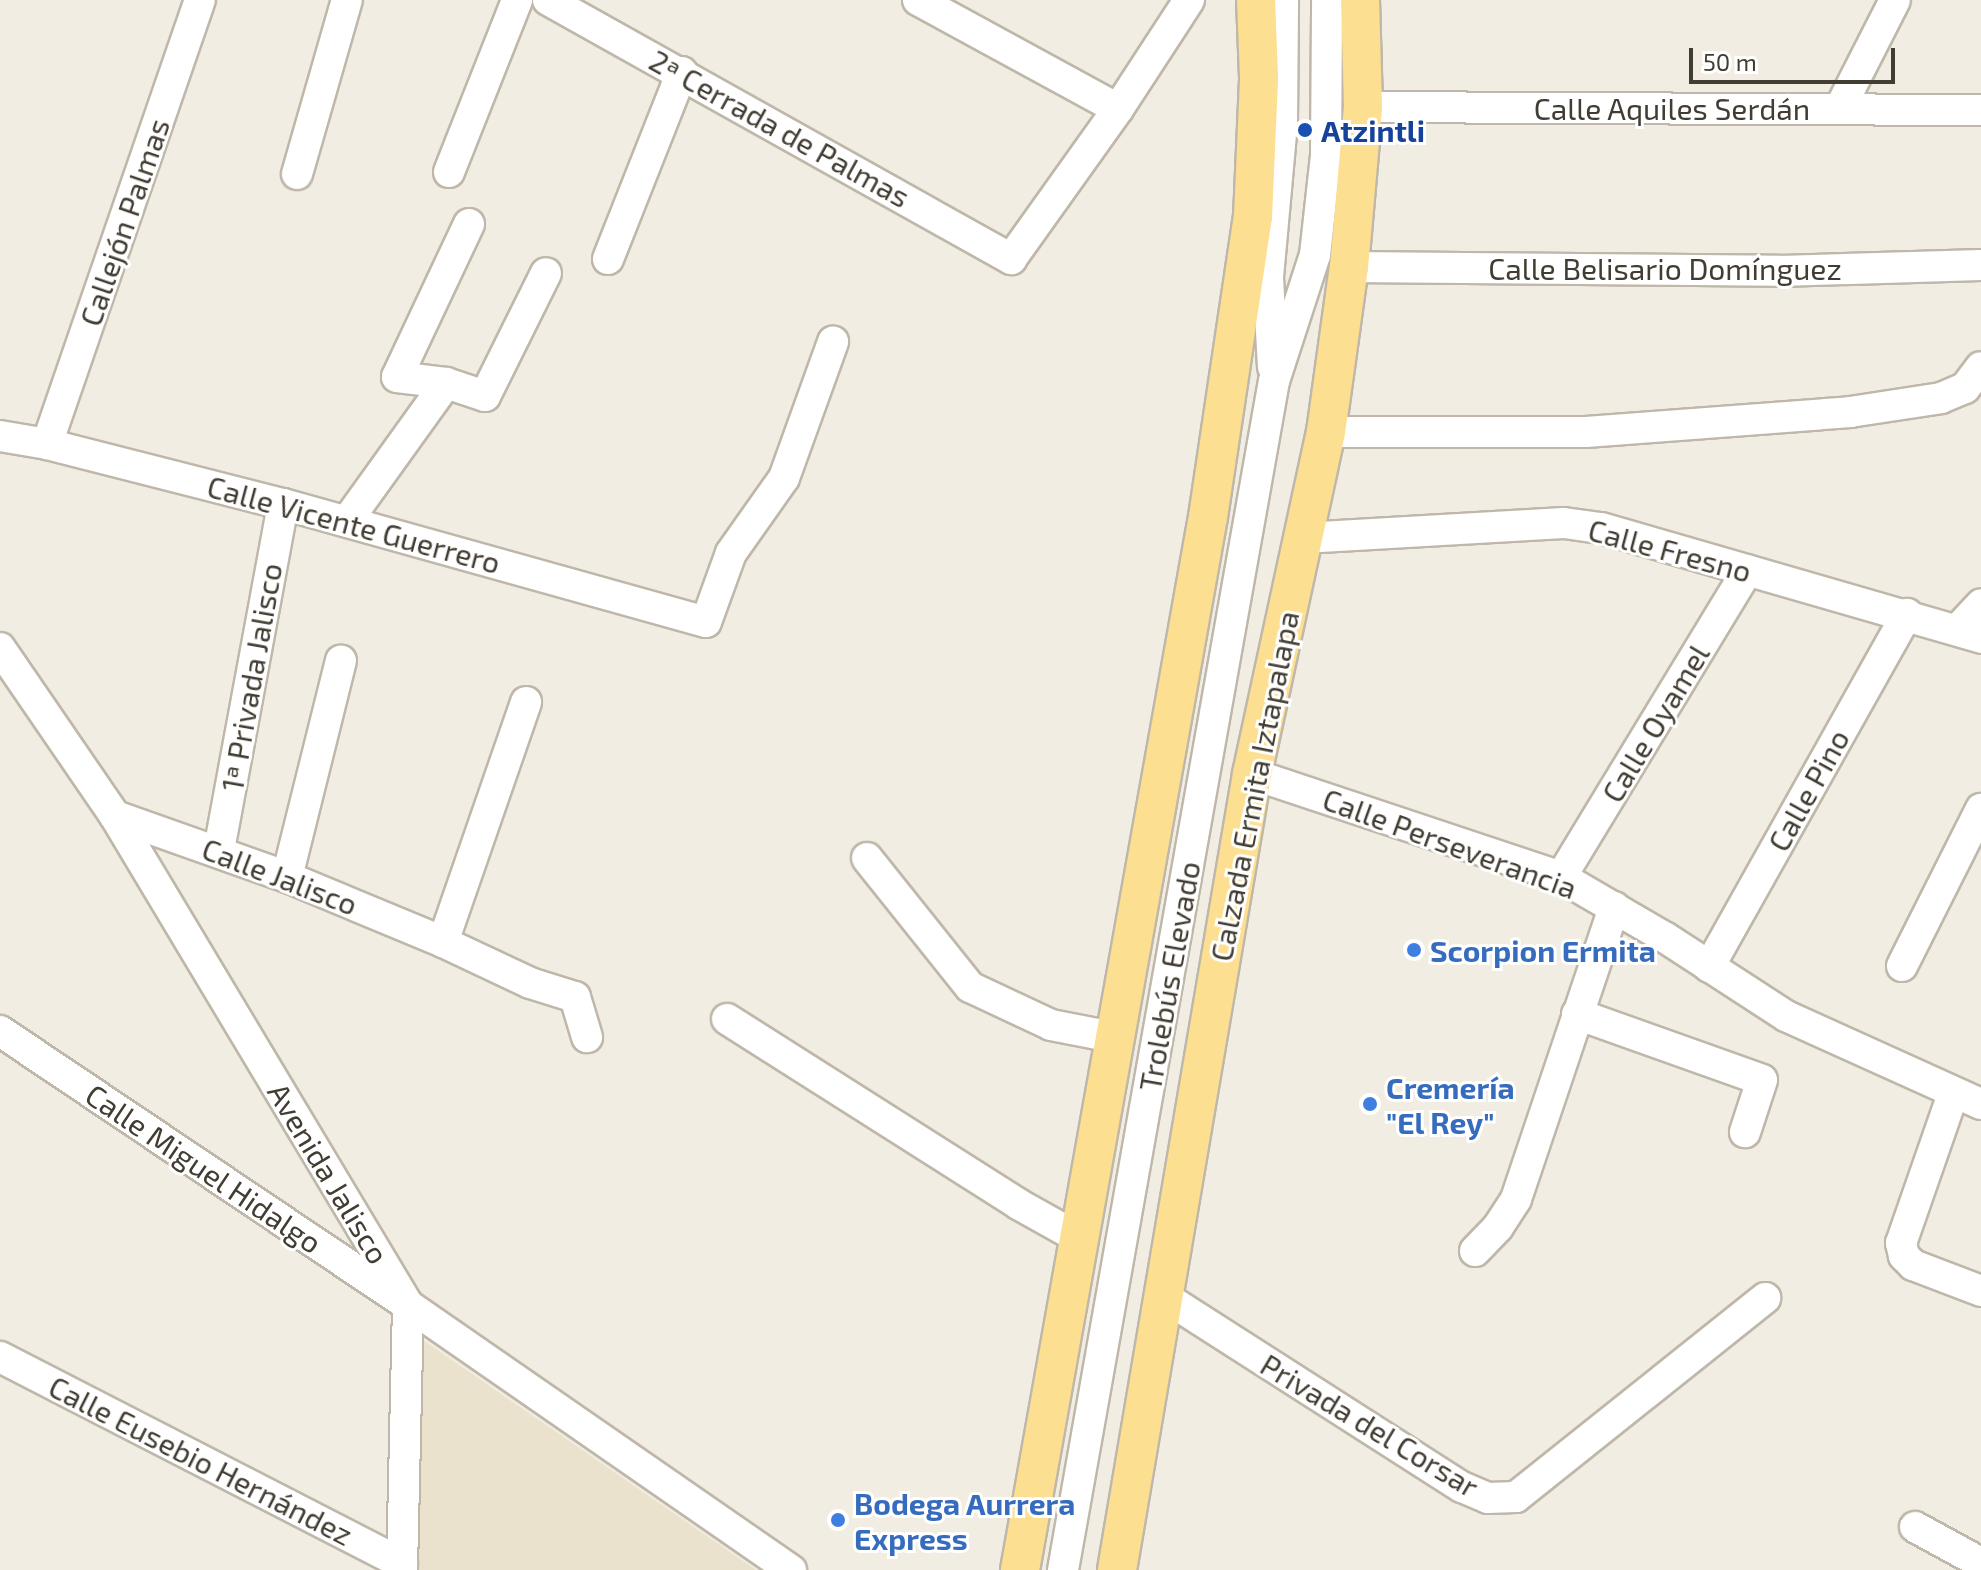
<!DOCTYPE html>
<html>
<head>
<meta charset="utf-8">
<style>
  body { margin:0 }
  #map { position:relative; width:1981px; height:1570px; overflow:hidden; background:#f1ede3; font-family:"Exo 2",sans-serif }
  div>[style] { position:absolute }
  .education>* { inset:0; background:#eae2cd }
  .roads { filter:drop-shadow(2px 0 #bfb7a9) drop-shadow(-2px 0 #bfb7a9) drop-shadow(0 2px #bfb7a9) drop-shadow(0 -2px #bfb7a9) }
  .minor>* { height:30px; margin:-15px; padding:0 15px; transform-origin:15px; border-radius:15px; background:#fff }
  .major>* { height:38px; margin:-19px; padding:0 19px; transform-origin:19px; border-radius:19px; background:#fcdf91 }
  .dots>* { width:22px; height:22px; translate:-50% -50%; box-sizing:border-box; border:4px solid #fff; border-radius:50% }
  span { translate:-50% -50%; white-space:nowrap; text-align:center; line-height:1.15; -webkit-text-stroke:6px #fff; paint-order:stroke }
  .street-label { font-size:30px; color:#423d33 }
  .transit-label { font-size:30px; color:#164399; font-weight:700 }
  .left { translate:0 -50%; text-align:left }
  .shop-label { font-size:30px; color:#366cbe; font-weight:700 }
  .scale { position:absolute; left:1689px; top:48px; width:206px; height:36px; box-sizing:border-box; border:4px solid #423d33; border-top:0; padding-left:10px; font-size:24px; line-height:28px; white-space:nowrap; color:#423d33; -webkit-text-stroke:6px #fff; paint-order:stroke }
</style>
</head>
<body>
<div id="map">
  <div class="education">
    <div style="clip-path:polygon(420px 1338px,756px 1570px,413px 1570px)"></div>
  </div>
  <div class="roads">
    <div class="minor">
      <div style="left:548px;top:0;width:531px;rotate:29.22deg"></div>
      <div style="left:1011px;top:259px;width:184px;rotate:-54.5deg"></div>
      <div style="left:1118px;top:109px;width:130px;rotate:-56.9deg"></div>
      <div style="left:918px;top:0;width:228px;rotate:28.6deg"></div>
      <div style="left:1363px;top:107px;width:618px;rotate:0.28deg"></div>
      <div style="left:1840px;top:108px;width:121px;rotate:-63deg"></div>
      <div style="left:449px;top:172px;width:185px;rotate:-68.4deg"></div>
      <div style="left:297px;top:174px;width:181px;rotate:-74deg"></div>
      <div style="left:469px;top:224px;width:169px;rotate:115.2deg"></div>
      <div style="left:397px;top:377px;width:49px;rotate:7deg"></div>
      <div style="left:446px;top:383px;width:41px;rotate:18.4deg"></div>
      <div style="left:485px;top:396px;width:137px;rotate:-63.6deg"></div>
      <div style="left:608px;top:259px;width:201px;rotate:-68.4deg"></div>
      <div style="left:1349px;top:267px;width:431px;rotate:0.5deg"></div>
      <div style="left:1780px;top:271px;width:201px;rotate:-1.7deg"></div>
      <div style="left:1273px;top:367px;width:90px;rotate:-93.2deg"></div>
      <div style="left:1268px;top:277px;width:156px;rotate:-84.8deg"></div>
      <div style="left:1282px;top:122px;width:122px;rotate:-89.5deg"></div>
      <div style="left:1326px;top:432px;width:260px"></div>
      <div style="left:1586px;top:432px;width:265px;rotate:-4.3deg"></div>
      <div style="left:1850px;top:412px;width:92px;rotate:-8.7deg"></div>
      <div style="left:1941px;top:398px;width:26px;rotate:-23deg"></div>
      <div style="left:1965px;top:388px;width:26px;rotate:-53deg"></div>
      <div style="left:0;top:436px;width:48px;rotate:9.7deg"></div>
      <div style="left:47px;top:444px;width:244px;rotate:14.3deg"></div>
      <div style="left:283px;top:504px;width:439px;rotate:15.6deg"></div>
      <div style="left:706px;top:622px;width:73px;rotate:-70.1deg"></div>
      <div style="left:731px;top:553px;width:92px;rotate:-54.8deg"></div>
      <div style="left:784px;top:478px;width:145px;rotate:-70.2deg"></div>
      <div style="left:47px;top:444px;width:470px;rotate:-71deg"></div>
      <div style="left:347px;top:521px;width:170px;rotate:-54.3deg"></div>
      <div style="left:1303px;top:538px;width:261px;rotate:-3.3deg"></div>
      <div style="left:1564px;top:523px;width:37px;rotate:8deg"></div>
      <div style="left:1601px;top:528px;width:396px;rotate:16.1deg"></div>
      <div style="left:1958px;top:629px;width:34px;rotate:-47deg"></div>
      <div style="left:0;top:648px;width:204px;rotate:55.6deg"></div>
      <div style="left:115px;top:816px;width:570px;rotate:59.07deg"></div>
      <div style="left:408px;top:1305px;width:466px;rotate:34.7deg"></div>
      <div style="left:1252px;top:774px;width:326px;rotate:18.4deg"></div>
      <div style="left:1561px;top:877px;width:121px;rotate:30.2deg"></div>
      <div style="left:1666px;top:938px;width:143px;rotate:33deg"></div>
      <div style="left:1786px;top:1016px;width:214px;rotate:24.3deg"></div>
      <div style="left:115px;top:816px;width:182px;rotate:19.5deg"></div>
      <div style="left:287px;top:877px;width:169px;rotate:22.6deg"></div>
      <div style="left:443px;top:942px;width:96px;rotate:25.2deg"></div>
      <div style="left:530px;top:983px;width:47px;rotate:17.3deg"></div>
      <div style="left:575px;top:997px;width:42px;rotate:73.3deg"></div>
      <div style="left:219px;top:850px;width:352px;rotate:-79.5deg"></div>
      <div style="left:867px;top:858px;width:165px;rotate:51.4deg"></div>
      <div style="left:970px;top:987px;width:89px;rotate:25.1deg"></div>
      <div style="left:1051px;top:1025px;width:68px;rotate:11deg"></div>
      <div style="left:287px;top:877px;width:223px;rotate:-76deg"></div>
      <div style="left:1561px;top:877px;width:359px;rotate:-58.7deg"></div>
      <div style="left:443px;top:942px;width:254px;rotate:-70.9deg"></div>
      <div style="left:1902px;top:966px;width:176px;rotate:-63.3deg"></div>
      <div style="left:1709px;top:967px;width:405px;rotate:-60.7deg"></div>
      <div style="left:1577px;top:1014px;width:196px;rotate:19.6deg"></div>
      <div style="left:1762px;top:1080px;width:55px;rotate:108.1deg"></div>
      <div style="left:727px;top:1019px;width:345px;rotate:32.4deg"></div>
      <div style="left:1018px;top:1204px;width:72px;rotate:29.1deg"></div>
      <div style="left:0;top:1031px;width:491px;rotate:33.9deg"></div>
      <div style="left:408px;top:1305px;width:265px;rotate:91.3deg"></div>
      <div style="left:1953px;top:1094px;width:158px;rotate:109.2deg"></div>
      <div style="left:1901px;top:1243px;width:13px;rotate:77deg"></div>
      <div style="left:1904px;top:1256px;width:13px;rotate:45deg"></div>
      <div style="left:1913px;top:1265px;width:73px;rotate:20.9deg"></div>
      <div style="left:1475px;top:1251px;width:33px;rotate:-46deg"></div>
      <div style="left:1498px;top:1227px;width:33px;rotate:-57deg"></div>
      <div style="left:1516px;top:1199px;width:308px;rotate:-71.4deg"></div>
      <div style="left:1163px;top:1296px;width:355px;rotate:32.6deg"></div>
      <div style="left:1462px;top:1487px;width:28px;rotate:23deg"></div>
      <div style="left:1488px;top:1498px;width:28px;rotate:-2deg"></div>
      <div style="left:1516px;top:1497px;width:319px;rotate:-38.6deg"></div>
      <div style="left:0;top:1357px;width:452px;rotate:27.2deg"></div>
      <div style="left:1915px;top:1527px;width:75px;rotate:28.6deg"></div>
      <div style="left:1063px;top:1570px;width:1208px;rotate:-79.94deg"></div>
      <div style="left:1274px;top:381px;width:133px;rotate:-72deg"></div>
      <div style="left:1315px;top:255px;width:100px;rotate:-83.7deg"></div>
      <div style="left:1326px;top:156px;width:156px;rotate:-89.6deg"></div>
    </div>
    <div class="major">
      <div style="left:1020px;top:1570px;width:1070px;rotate:-79.88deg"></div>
      <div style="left:1208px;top:517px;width:303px;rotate:-81.5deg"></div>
      <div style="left:1253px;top:217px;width:140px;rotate:-87.5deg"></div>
      <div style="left:1259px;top:77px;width:77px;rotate:-92.2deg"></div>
      <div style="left:1117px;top:1570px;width:807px;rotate:-80.37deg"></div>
      <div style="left:1252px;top:774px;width:350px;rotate:-77.8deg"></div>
      <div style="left:1326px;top:432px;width:167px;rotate:-82.1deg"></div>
      <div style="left:1349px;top:267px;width:161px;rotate:-85deg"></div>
      <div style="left:1363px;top:107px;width:107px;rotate:-91.6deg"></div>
    </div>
  </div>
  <div class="dots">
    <div style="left:1305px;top:130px;background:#1a4fb4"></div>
    <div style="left:1414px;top:950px;background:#3f7fe0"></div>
    <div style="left:1370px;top:1104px;background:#3f7fe0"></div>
    <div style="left:838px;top:1520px;background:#3f7fe0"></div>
  </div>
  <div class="street-label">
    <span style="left:1672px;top:108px">Calle Aquiles Serdán</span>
    <span style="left:780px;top:128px;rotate:29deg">2ª Cerrada de Palmas</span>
    <span style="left:124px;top:222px;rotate:-71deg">Callejón Palmas</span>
    <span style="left:1665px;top:268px">Calle Belisario Domínguez</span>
    <span style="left:354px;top:524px;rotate:15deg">Calle Vicente Guerrero</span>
    <span style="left:1670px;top:550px;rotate:15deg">Calle Fresno</span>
    <span style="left:251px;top:677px;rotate:-80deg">1ª Privada Jalisco</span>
    <span style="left:1655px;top:723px;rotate:-59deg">Calle Oyamel</span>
    <span style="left:1254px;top:786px;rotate:-79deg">Calzada Ermita Iztapalapa</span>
    <span style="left:1808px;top:790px;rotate:-61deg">Calle Pino</span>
    <span style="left:1450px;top:843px;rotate:20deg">Calle Perseverancia</span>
    <span style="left:280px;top:876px;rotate:21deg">Calle Jalisco</span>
    <span style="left:1169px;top:976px;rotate:-80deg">Trolebús Elevado</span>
    <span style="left:204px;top:1168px;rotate:34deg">Calle Miguel Hidalgo</span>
    <span style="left:329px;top:1173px;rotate:59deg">Avenida Jalisco</span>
    <span style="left:1370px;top:1425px;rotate:31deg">Privada del Corsar</span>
    <span style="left:201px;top:1460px;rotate:27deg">Calle Eusebio Hernández</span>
  </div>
  <div class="transit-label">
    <span class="left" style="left:1321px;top:130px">Atzintli</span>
  </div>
  <div class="shop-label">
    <span class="left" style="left:1430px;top:950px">Scorpion Ermita</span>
    <span class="left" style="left:1386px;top:1104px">Cremería<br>"El Rey"</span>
    <span class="left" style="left:854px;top:1520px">Bodega Aurrera<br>Express</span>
  </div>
  <div class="scale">50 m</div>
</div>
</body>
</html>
